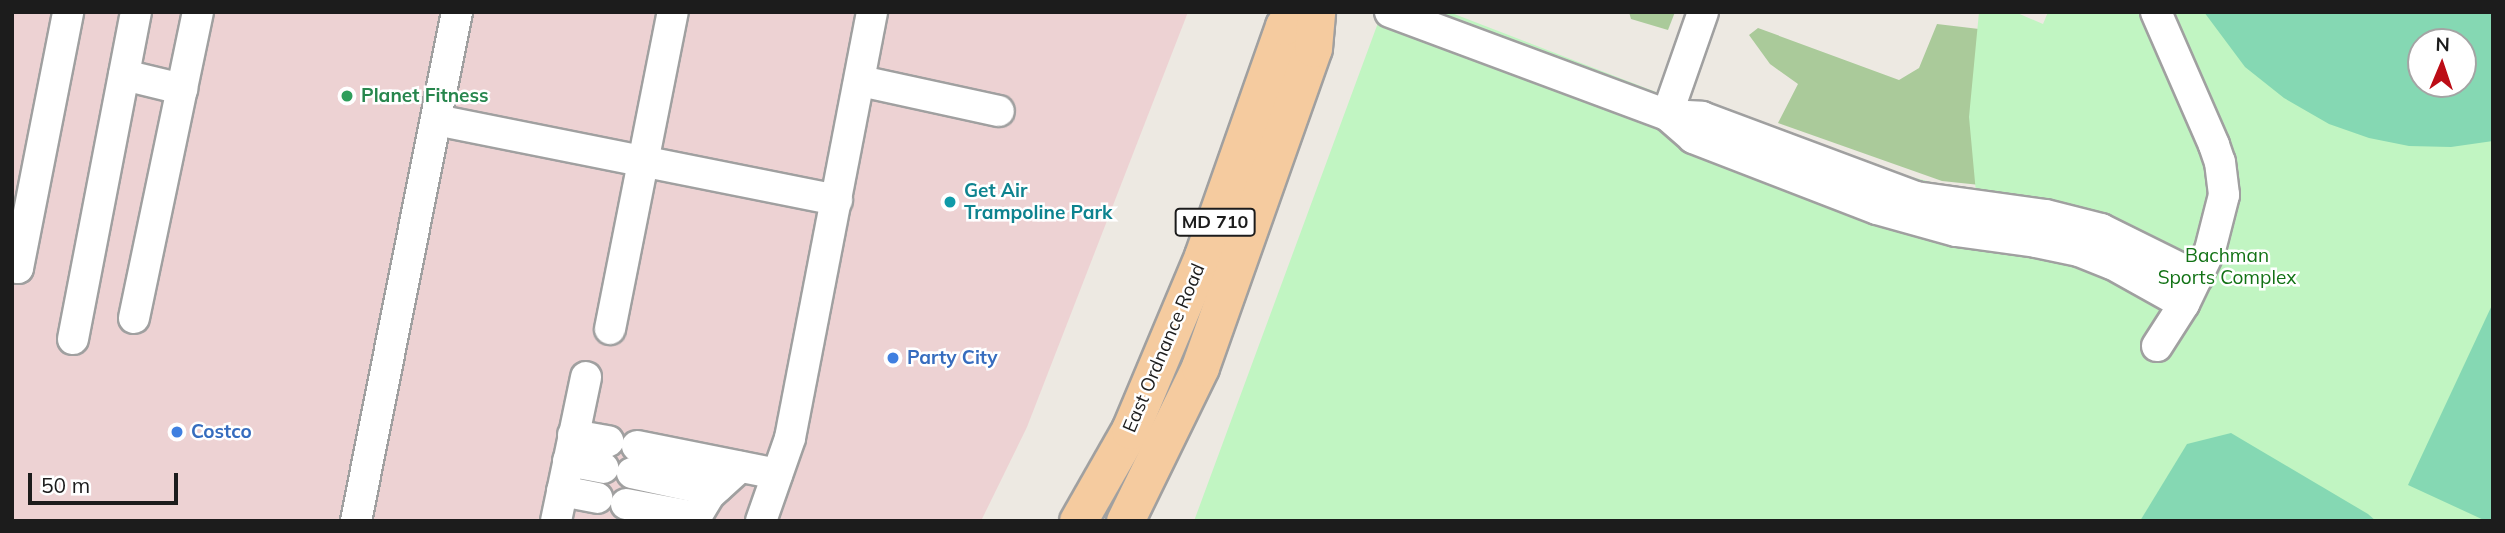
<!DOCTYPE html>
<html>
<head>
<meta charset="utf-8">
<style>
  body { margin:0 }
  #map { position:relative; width:2505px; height:533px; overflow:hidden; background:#ede9e2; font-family:Mulish,sans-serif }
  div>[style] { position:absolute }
  .commercial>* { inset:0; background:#edd2d3 }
  .forest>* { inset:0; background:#aaca9a }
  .park>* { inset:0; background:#c1f5c2 }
  .pitch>* { inset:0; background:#85d8b3 }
  .roads { filter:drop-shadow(2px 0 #a0a0a0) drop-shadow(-2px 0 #a0a0a0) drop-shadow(0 2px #a0a0a0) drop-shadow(0 -2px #a0a0a0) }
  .minor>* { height:30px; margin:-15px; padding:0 15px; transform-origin:15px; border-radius:15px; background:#fff }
  .major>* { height:37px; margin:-18.5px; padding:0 18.5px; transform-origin:18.5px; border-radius:18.5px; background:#f5cb9f }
  .dots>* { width:19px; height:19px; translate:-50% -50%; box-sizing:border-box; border:4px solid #fff; border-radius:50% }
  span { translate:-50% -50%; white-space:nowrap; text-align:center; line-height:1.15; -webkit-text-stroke:5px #fff; paint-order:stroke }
  .shield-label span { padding:2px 5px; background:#fff; border:2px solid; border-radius:5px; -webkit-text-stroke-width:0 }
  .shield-label { font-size:18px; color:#1c1c1c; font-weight:700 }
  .leisure-label { font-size:19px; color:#27864d; font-weight:700 }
  .left { translate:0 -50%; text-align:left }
  .culture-label { font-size:19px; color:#0d838f; font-weight:700 }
  .park-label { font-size:19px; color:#127215 }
  .street-label { font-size:19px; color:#1c1c1c }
  .shop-label { font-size:19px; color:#366cbe; font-weight:700 }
  .frame { position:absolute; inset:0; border:14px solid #1c1c1c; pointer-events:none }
  .north { position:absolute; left:2407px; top:28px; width:70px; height:70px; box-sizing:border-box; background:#fff; border:2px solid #a4a4a4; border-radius:50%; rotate:2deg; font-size:19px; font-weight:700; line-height:28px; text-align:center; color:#1c1c1c }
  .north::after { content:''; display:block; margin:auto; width:24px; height:32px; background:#bc0d16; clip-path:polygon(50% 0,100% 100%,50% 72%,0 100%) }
  .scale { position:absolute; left:28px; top:473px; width:150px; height:32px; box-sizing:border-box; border:4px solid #1c1c1c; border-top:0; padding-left:9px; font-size:21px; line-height:24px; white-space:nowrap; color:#1c1c1c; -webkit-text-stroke:5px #fff; paint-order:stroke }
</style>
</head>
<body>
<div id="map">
  <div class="commercial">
    <div style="clip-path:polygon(12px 12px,1188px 12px,1027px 427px,981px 521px,12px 521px)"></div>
  </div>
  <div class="forest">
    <div style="clip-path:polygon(1629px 12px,1675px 12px,1668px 30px,1631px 19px)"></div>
    <div style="clip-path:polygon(1937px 24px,1979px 29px,1980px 185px,1942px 181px,1778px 123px,1798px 84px,1770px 64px,1749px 35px,1758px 28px,1899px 80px,1919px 68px)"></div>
  </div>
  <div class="park">
    <div style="clip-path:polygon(evenodd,1382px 12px,1449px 12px,1656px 92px,1739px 117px,1887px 171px,1976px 193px,1969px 117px,1979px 12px,2015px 12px,2043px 24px,2048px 12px,2493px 12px,2493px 521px,1194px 521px,1382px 12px,2421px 42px,2463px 42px,2463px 84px,2421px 84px,2421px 42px)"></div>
  </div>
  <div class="pitch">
    <div style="clip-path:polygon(evenodd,2204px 12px,2493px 12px,2493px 141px,2451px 147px,2409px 146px,2369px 138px,2329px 124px,2284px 98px,2245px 67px,2204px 12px,2421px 42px,2463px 42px,2463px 84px,2421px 84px,2421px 42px)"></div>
    <div style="clip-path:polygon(2493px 303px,2493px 521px,2486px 521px,2408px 485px)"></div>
    <div style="clip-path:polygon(2231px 433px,2368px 514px,2376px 521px,2140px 521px,2187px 444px)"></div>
  </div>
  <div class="roads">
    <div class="minor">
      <div style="left:1390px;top:12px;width:296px;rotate:20.4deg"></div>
      <div style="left:1667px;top:115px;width:109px;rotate:-70.7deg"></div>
      <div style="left:2156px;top:12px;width:145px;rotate:66.4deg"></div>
      <div style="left:2214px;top:145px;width:18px;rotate:71deg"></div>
      <div style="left:2220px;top:162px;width:33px;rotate:83deg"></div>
      <div style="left:2224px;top:195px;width:57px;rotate:104.3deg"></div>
      <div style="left:2210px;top:250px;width:60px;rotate:115.7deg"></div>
      <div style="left:2184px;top:304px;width:50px;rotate:122.7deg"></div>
      <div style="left:124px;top:75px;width:60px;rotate:13.6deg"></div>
      <div style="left:861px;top:81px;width:141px;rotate:12.3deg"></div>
      <div style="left:1667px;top:115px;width:35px;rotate:3deg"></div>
      <div style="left:1702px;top:117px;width:228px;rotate:20.5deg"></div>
      <div style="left:1916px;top:197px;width:131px;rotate:7.9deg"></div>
      <div style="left:2046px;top:215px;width:57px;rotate:14.3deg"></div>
      <div style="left:2101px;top:229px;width:108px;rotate:26.3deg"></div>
      <div style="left:1667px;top:115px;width:35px;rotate:41deg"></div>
      <div style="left:1693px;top:138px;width:197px;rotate:21.1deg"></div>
      <div style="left:1877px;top:209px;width:82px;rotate:15.6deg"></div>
      <div style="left:1956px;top:231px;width:81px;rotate:7.8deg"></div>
      <div style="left:2036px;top:242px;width:44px;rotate:11.8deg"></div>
      <div style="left:2079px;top:251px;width:35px;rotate:22deg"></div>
      <div style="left:2112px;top:264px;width:82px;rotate:29.1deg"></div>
      <div style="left:436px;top:120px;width:409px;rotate:11.3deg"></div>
      <div style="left:12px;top:267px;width:6px;rotate:9deg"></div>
      <div style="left:18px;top:268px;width:261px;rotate:-78.9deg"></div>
      <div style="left:134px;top:318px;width:313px;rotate:-78.2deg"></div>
      <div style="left:610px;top:329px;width:323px;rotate:-78.8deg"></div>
      <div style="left:73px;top:339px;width:333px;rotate:-79.1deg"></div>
      <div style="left:573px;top:435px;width:36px;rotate:10deg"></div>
      <div style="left:637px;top:446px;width:143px;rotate:11.3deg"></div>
      <div style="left:568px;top:461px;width:36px;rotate:11deg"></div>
      <div style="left:632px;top:473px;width:75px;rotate:12.4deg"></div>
      <div style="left:705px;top:489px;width:13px;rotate:-9deg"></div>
      <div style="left:562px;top:491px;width:36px;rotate:11deg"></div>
      <div style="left:626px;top:504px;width:71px;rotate:10.5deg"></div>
      <div style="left:696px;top:517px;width:26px;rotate:-59deg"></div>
      <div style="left:709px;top:495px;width:42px;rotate:-42.1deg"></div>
      <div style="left:356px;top:521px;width:519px;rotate:-78.78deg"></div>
      <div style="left:556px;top:521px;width:147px;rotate:-78.2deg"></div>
      <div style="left:761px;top:521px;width:88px;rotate:-70.7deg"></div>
      <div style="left:790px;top:438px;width:434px;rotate:-79.1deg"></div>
    </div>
    <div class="major">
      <div style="left:1078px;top:521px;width:105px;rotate:-60.3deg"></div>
      <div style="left:1130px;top:430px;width:189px;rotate:-67.2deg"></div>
      <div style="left:1203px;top:256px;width:244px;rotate:-70.6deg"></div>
      <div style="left:1284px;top:26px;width:18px;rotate:-49deg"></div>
      <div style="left:1125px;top:521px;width:171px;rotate:-64deg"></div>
      <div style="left:1200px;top:367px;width:338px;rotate:-70.5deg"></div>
      <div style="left:1313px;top:48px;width:36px;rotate:-85deg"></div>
    </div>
  </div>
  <div class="dots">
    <div style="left:347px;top:96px;background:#2e9e5b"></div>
    <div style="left:950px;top:202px;background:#0f9aa8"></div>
    <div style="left:893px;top:358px;background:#3f7fe0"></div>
    <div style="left:177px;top:432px;background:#3f7fe0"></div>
  </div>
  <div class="shield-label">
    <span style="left:1215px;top:222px">MD 710</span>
  </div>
  <div class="leisure-label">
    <span class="left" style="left:361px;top:96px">Planet Fitness</span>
  </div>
  <div class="culture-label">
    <span class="left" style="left:964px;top:202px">Get Air<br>Trampoline Park</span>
  </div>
  <div class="park-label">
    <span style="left:2227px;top:267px">Bachman<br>Sports Complex</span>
  </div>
  <div class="street-label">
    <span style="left:1164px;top:348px;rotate:-67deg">East Ordnance Road</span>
  </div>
  <div class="shop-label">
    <span class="left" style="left:907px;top:358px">Party City</span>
    <span class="left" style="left:191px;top:432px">Costco</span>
  </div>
  <div class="frame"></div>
  <div class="north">N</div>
  <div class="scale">50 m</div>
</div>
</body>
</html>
